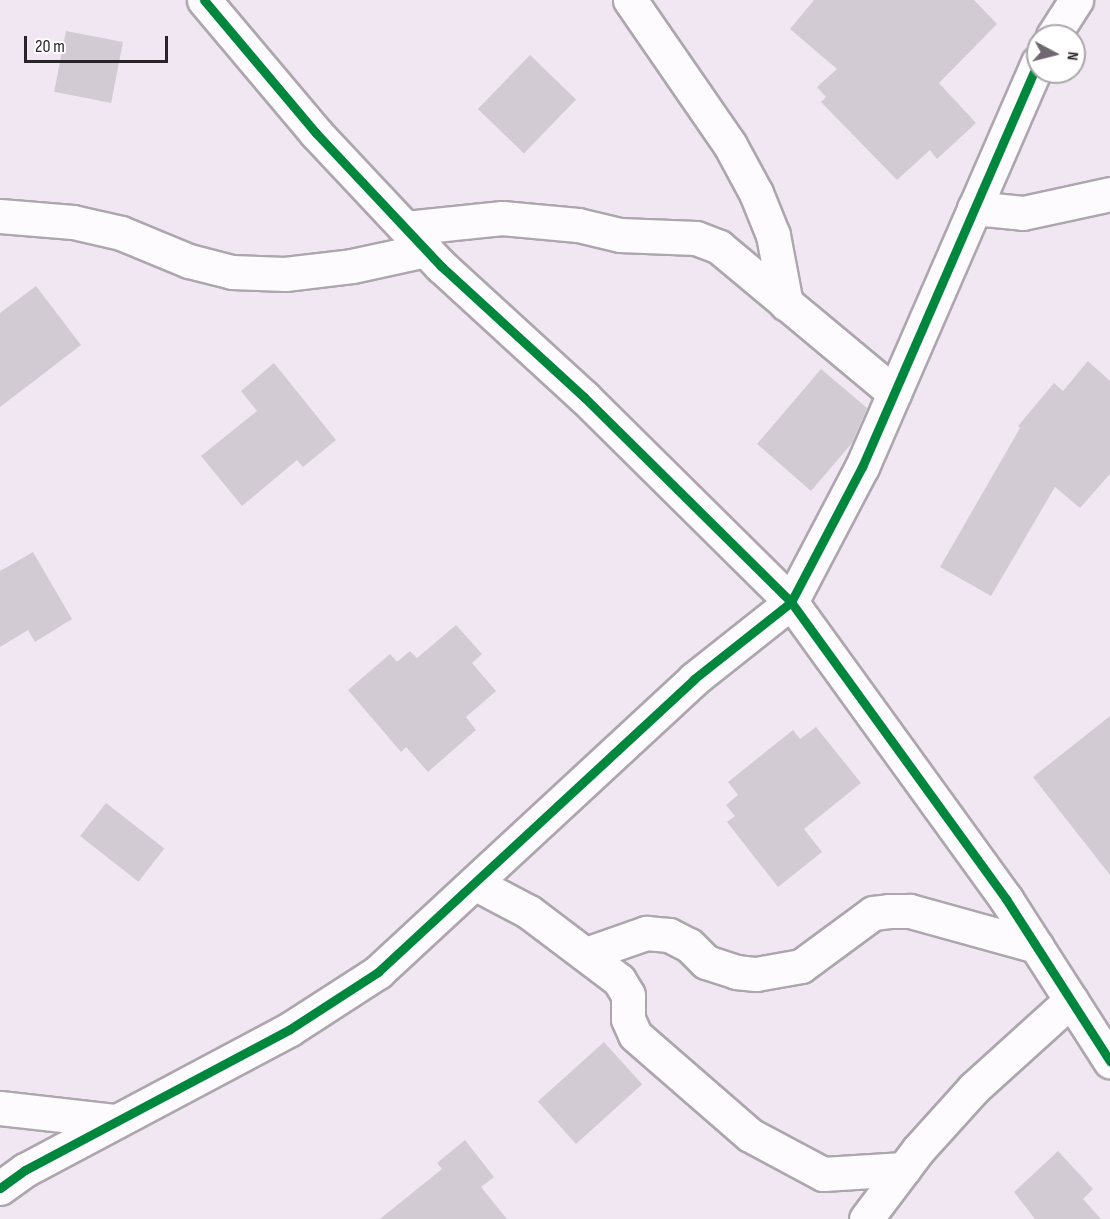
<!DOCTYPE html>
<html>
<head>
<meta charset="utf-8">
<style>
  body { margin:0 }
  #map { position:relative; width:1110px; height:1219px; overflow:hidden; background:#f0e7f2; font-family:"Sofia Sans Condensed",sans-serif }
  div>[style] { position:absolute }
  .building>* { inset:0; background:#d2cbd4; transform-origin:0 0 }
  .roads { filter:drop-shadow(2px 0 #ada6ae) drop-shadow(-2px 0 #ada6ae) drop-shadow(0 2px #ada6ae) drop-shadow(0 -2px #ada6ae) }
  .street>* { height:33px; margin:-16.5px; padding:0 16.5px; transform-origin:16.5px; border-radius:16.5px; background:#fdfbfd }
  .cycleway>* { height:9px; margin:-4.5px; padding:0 4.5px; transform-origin:4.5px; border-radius:4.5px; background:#00873e }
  span { translate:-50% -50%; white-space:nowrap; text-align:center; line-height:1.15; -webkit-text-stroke:4.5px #fff; paint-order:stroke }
  .north { position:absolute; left:1026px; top:24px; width:60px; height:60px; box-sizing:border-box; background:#fff; border:2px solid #aaa7aa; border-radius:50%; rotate:97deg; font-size:16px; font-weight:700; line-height:24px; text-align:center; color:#2a232a }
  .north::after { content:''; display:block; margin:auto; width:21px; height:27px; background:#6f6870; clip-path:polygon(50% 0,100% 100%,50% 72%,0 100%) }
  .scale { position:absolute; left:24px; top:36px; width:144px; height:27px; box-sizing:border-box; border:3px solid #2a232a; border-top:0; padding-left:8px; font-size:18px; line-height:21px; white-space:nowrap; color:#2a232a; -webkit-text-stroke:4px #fff; paint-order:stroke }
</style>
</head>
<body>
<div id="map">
  <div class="building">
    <div style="clip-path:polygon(814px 0,974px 0,997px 24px,939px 83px,976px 123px,937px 159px,930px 150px,897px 180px,821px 102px,826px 97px,817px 87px,837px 69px,790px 29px)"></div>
    <div style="left:66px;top:31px;width:58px;height:62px;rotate:11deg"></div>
    <div style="left:530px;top:55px;width:64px;height:75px;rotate:44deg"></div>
    <div style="clip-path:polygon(36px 286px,81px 345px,0 407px,0 313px)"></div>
    <div style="clip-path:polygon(1088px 361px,1110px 381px,1110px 474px,1080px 508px,1055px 487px,991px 596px,940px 567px,1020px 428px,1018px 426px,1054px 383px,1063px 391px)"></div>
    <div style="clip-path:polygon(274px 363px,336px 440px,303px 467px,297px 460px,242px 506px,201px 456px,257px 411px,241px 391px)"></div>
    <div style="clip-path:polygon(821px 369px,867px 408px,852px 443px,811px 491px,757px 444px)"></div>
    <div style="clip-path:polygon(33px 552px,72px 619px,35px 642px,28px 630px,0 647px,0 571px)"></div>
    <div style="clip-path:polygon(456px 625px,482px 654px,472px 663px,496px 691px,466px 717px,476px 730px,428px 772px,406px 747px,401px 752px,348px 690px,390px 654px,397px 662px,410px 651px,417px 658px)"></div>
    <div style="clip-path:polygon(1110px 716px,1110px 875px,1033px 777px)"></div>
    <div style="clip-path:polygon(816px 727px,861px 783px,804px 829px,822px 852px,778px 887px,727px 822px,735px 816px,726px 805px,738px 795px,728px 782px,793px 730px,800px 739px)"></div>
    <div style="left:106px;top:803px;width:74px;height:42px;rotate:38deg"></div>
    <div style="left:604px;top:1042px;width:57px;height:89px;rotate:48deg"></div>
    <div style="clip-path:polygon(465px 1140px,494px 1177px,481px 1187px,507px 1219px,380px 1219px,442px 1169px,437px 1163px)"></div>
    <div style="clip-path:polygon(1058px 1151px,1093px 1189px,1083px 1199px,1101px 1219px,1035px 1219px,1014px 1192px)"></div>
  </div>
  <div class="roads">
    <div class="street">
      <div style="left:204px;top:0;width:174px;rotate:49.9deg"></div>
      <div style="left:316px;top:133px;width:183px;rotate:46.8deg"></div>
      <div style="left:441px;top:266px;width:194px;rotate:42.5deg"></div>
      <div style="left:584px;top:397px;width:291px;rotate:44.7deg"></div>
      <div style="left:791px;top:602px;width:367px;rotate:54.1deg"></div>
      <div style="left:1006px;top:899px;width:193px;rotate:57.3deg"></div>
      <div style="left:630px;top:0;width:176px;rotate:55.4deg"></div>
      <div style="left:730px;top:145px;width:55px;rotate:61.6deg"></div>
      <div style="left:756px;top:193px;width:45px;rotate:68deg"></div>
      <div style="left:773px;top:235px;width:70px;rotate:79.3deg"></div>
      <div style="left:1053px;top:36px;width:43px;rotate:-57.4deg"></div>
      <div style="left:974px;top:208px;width:49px;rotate:5.8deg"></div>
      <div style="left:1023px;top:213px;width:89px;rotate:-12.3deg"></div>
      <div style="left:0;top:216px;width:73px;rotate:4.7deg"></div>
      <div style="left:73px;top:222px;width:49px;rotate:12.9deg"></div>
      <div style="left:121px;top:233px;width:74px;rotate:22.4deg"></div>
      <div style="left:189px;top:261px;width:44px;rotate:14.3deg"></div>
      <div style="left:232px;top:272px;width:53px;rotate:2.2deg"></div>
      <div style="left:285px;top:274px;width:67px;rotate:-6.8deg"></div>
      <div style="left:352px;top:266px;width:76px;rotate:-12.2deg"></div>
      <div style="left:406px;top:228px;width:97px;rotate:-5.9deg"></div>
      <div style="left:502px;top:218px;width:76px;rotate:5.3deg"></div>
      <div style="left:578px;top:225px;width:43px;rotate:13.4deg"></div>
      <div style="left:620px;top:235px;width:76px;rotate:2.3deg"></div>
      <div style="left:696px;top:238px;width:25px;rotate:21deg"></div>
      <div style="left:719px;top:247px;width:228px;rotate:39.8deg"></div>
      <div style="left:476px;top:884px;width:60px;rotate:27.8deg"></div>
      <div style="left:529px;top:912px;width:113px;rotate:37.1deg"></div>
      <div style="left:619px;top:980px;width:17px;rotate:59deg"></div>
      <div style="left:628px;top:995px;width:24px;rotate:90deg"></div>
      <div style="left:628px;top:1019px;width:17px;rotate:66deg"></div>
      <div style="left:635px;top:1035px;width:152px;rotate:41deg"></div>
      <div style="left:750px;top:1135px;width:83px;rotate:28.1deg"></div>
      <div style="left:823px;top:1174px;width:81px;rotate:-3.5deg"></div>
      <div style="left:586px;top:954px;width:64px;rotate:-19.3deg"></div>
      <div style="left:646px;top:933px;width:23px;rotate:5deg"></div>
      <div style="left:669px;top:935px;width:22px;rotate:27deg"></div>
      <div style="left:689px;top:945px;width:24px;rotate:45deg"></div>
      <div style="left:706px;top:962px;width:32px;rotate:18deg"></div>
      <div style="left:736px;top:972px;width:20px;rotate:6deg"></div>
      <div style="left:756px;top:974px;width:46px;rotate:-10.1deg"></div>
      <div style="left:801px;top:966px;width:89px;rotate:-36.4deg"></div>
      <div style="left:873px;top:913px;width:16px;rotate:-7deg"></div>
      <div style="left:889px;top:911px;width:21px"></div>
      <div style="left:910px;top:911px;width:131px;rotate:15.5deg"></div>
      <div style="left:0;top:1108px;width:117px;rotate:6.4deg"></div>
      <div style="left:0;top:1188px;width:31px;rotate:-36deg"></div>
      <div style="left:25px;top:1170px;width:300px;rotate:-28deg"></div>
      <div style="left:290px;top:1029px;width:105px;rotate:-32.9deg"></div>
      <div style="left:378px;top:972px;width:431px;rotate:-42.8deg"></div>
      <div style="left:694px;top:679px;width:124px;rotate:-38.4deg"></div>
      <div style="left:791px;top:602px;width:153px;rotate:-62.3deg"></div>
      <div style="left:862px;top:467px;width:441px;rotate:-66.5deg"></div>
      <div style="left:866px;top:1219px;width:86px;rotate:-53deg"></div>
      <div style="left:918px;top:1150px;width:84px;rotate:-47.9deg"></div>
      <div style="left:974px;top:1088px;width:131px;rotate:-42.2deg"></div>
    </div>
  </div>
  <div class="cycleway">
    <div style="left:204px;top:0;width:174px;rotate:49.9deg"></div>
    <div style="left:316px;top:133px;width:183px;rotate:46.8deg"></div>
    <div style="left:441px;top:266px;width:194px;rotate:42.5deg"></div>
    <div style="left:584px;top:397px;width:291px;rotate:44.7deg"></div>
    <div style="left:791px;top:602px;width:367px;rotate:54.1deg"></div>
    <div style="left:1006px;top:899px;width:193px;rotate:57.3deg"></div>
    <div style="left:0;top:1188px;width:31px;rotate:-36deg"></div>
    <div style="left:25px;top:1170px;width:300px;rotate:-28deg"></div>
    <div style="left:290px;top:1029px;width:105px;rotate:-32.9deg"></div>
    <div style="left:378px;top:972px;width:431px;rotate:-42.8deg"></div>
    <div style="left:694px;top:679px;width:124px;rotate:-38.4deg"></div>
    <div style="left:791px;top:602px;width:153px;rotate:-62.3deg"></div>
    <div style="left:862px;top:467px;width:441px;rotate:-66.5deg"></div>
  </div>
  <div class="north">N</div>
  <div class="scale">20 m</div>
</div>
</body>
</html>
